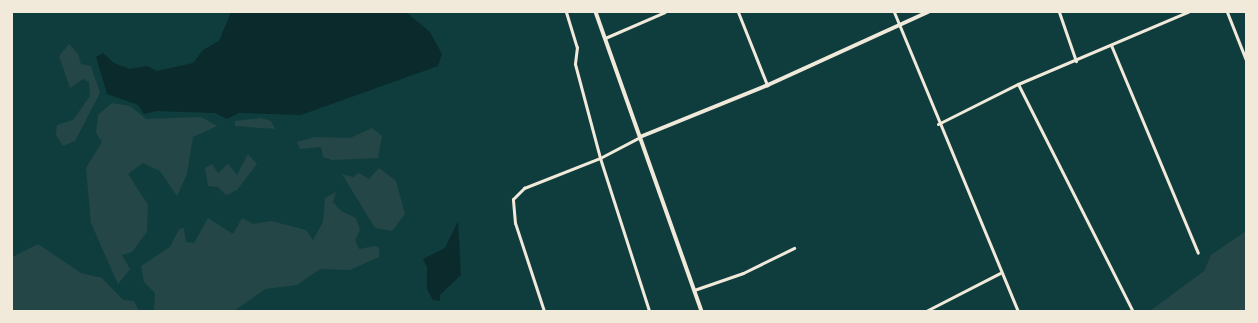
<!DOCTYPE html>
<html>
<head>
<meta charset="utf-8">
<style>
  body { margin:0 }
  #map { position:relative; width:1258px; height:323px; overflow:hidden; background:#0f3d3e; font-family:Overpass,sans-serif }
  div>[style] { position:absolute }
  .green>* { inset:0; background:#244646 }
  .water>* { inset:0; background:#0a2a2b }
  .minor>* { height:3px; margin:-1.5px; padding:0 1.5px; transform-origin:1.5px; border-radius:1.5px; background:#f1e9da }
  .tertiary>* { height:3.5px; margin:-1.75px; padding:0 1.75px; transform-origin:1.75px; border-radius:1.75px; background:#f1e9da }
  span { translate:-50% -50%; white-space:nowrap; text-align:center; line-height:1.15; -webkit-text-stroke:3px #f1e9da; paint-order:stroke }
  .frame { position:absolute; inset:0; border:13px solid #f1e9da; pointer-events:none }
</style>
</head>
<body>
<div id="map">
  <div class="green">
    <div style="clip-path:polygon(69px 44px,78px 54px,81px 64px,91px 66px,100px 93px,75px 141px,63px 146px,56px 135px,57px 125px,73px 120px,90px 96px,89px 82px,83px 79px,70px 88px,59px 56px)"></div>
    <div style="clip-path:polygon(112px 103px,130px 106px,146px 119px,201px 117px,217px 126px,193px 137px,187px 174px,177px 196px,160px 171px,143px 163px,128px 174px,148px 205px,147px 232px,132px 252px,122px 255px,130px 269px,118px 284px,91px 223px,86px 168px,102px 142px,96px 133px,98px 115px)"></div>
    <div style="clip-path:polygon(261px 118px,271px 121px,275px 129px,235px 126px,235px 121px)"></div>
    <div style="clip-path:polygon(372px 128px,382px 136px,378px 158px,332px 160px,323px 157px,321px 147px,300px 149px,297px 142px,315px 137px,350px 138px)"></div>
    <div style="clip-path:polygon(248px 154px,257px 164px,237px 190px,226px 195px,218px 187px,208px 186px,205px 168px,212px 164px,218px 173px,228px 164px,237px 175px)"></div>
    <div style="clip-path:polygon(379px 168px,396px 181px,405px 214px,392px 231px,375px 228px,342px 174px,353px 177px,359px 173px,369px 179px)"></div>
    <div style="clip-path:polygon(336px 192px,333px 202px,341px 211px,356px 218px,360px 230px,355px 240px,359px 249px,375px 246px,379px 248px,379px 257px,350px 270px,320px 269px,297px 285px,265px 289px,234px 311px,154px 311px,155px 293px,144px 282px,141px 266px,170px 247px,179px 229px,184px 228px,186px 242px,194px 243px,208px 218px,233px 234px,242px 218px,253px 224px,271px 221px,306px 230px,313px 240px,323px 222px,325px 198px)"></div>
    <div style="clip-path:polygon(1246px 231px,1246px 311px,1150px 311px,1204px 271px,1211px 255px)"></div>
    <div style="clip-path:polygon(38px 244px,81px 273px,102px 278px,123px 300px,134px 301px,139px 311px,12px 311px,12px 257px)"></div>
  </div>
  <div class="water">
    <div style="clip-path:polygon(231px 12px,406px 12px,430px 32px,442px 54px,438px 66px,301px 115px,239px 113px,227px 119px,215px 113px,157px 111px,144px 114px,138px 105px,107px 94px,96px 57px,103px 53px,114px 63px,130px 69px,147px 66px,157px 71px,193px 63px,203px 50px,219px 41px)"></div>
    <div style="clip-path:polygon(458px 221px,461px 275px,440px 295px,440px 301px,433px 300px,427px 289px,427px 267px,423px 259px,445px 248px)"></div>
  </div>
  <div class="minor">
    <div style="left:566px;top:12px;width:37px;rotate:73deg"></div>
    <div style="left:577px;top:47px;width:17px;rotate:97deg"></div>
    <div style="left:575px;top:64px;width:97px;rotate:75.1deg"></div>
    <div style="left:600px;top:158px;width:161px;rotate:72.2deg"></div>
    <div style="left:738px;top:12px;width:79px;rotate:68.3deg"></div>
    <div style="left:894px;top:12px;width:324px;rotate:67.5deg"></div>
    <div style="left:1059px;top:12px;width:52px;rotate:70.9deg"></div>
    <div style="left:1227px;top:12px;width:52px;rotate:68.4deg"></div>
    <div style="left:605px;top:38px;width:65px;rotate:-23.4deg"></div>
    <div style="left:1111px;top:45px;width:225px;rotate:67.3deg"></div>
    <div style="left:1018px;top:84px;width:253px;rotate:63.2deg"></div>
    <div style="left:938px;top:124px;width:89px;rotate:-26.6deg"></div>
    <div style="left:1018px;top:84px;width:185px;rotate:-23deg"></div>
    <div style="left:694px;top:290px;width:52px;rotate:-19.1deg"></div>
    <div style="left:743px;top:273px;width:57px;rotate:-26.1deg"></div>
    <div style="left:544px;top:311px;width:93px;rotate:-108.2deg"></div>
    <div style="left:515px;top:223px;width:24px;rotate:-95deg"></div>
    <div style="left:513px;top:199px;width:16px;rotate:-45deg"></div>
    <div style="left:524px;top:188px;width:82px;rotate:-21.5deg"></div>
    <div style="left:600px;top:158px;width:45px;rotate:-27.7deg"></div>
    <div style="left:926px;top:311px;width:83px;rotate:-27.2deg"></div>
  </div>
  <div class="tertiary">
    <div style="left:596px;top:12px;width:317px;rotate:70.5deg"></div>
    <div style="left:640px;top:137px;width:138px;rotate:-22.1deg"></div>
    <div style="left:768px;top:85px;width:176px;rotate:-24.5deg"></div>
  </div>
  <div class="frame"></div>
</div>
</body>
</html>
